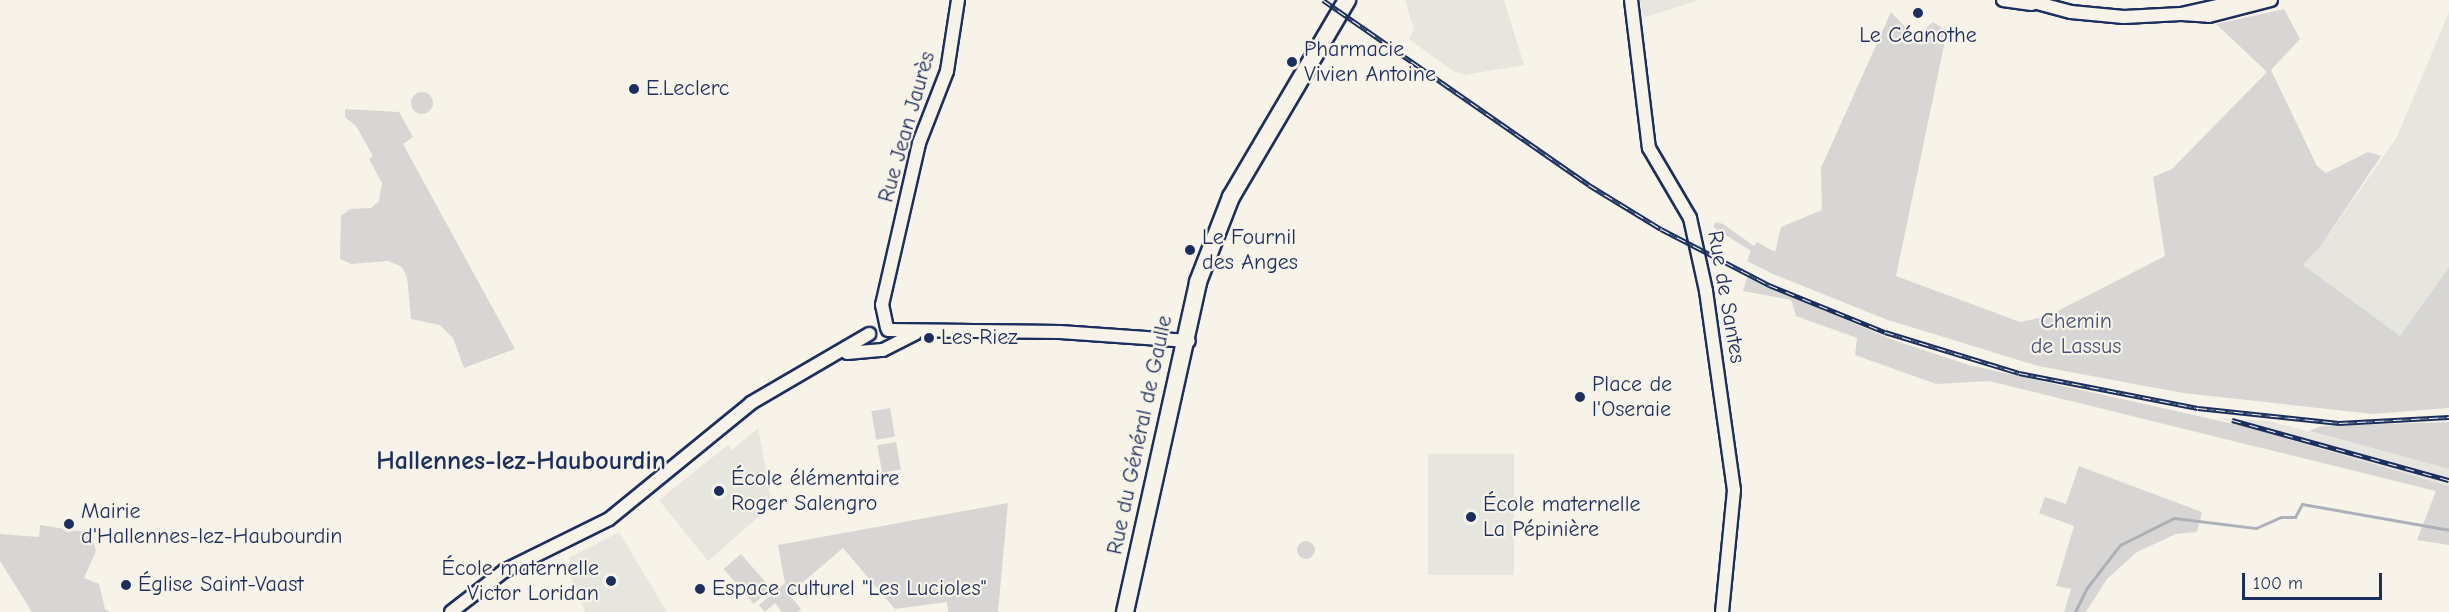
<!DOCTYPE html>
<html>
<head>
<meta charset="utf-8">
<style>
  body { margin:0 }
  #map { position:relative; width:2449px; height:612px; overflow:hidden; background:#f7f3e8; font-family:"Comic Neue",sans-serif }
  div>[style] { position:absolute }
  .built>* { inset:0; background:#e6e5de; transform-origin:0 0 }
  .green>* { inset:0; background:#d7d6d4; transform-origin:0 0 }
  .round { border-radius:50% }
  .stream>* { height:3px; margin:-1.5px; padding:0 1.5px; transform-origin:1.5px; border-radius:1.5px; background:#acb0b9 }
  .roads { filter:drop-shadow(2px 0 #1b2f5e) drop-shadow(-2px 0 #1b2f5e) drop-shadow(0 2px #1b2f5e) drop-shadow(0 -2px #1b2f5e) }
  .minor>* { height:12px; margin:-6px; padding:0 6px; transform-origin:6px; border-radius:6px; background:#f7f3e8 }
  .major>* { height:16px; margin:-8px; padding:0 8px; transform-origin:8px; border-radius:8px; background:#f7f3e8 }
  .rail>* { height:5px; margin-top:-2.5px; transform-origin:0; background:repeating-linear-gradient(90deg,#f7f3e8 0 9px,#1b2f5e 0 18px); box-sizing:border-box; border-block:2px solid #1b2f5e }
  .dots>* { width:16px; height:16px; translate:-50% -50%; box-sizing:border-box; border:3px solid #f7f3e8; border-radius:50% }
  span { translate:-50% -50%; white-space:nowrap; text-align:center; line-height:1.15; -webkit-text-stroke:4.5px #f7f3e8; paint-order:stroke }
  .poi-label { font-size:22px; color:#1b2f5e }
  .left { translate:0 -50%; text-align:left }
  .right { translate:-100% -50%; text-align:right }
  .street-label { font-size:22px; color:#1b2f5e }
  .park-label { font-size:22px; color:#415076 }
  .quarter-label { font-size:26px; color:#1b2f5e; font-weight:700 }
  .scale { position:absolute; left:2242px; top:573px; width:140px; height:27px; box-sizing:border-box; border:3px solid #1b2f5e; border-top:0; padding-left:8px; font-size:18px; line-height:21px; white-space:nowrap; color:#1b2f5e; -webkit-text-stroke:4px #f7f3e8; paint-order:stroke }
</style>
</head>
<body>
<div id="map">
  <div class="built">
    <div style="clip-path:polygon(1405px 0,1504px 0,1524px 65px,1464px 75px,1453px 71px,1409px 39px,1414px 30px)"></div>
    <div style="clip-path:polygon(1640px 0,1699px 0,1643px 18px)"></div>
    <div style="clip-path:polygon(2449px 12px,2449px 394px,2259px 312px,2320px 247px,2397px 137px)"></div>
    <div style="clip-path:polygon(2218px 418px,2269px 421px,2449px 469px,2449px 486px)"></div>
    <div style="clip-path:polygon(758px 428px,772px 505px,708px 561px,659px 500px,728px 445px,732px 450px)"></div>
    <div style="left:1514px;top:454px;width:121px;height:86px;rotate:90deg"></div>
    <div style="clip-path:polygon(619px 532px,667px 612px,585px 612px,568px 570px,573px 567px,569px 558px)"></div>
  </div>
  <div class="green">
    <div style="clip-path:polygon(2284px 9px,2300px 39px,2271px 70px,2317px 166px,2326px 173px,2368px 152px,2381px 156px,2320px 247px,2303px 265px,2400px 336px,2449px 268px,2449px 408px,2373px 414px,2183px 393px,2038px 366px,1885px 319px,1773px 274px,1747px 261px,1751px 251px,1713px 227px,1716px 222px,1723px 224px,1754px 246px,1757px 242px,1775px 252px,1781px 227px,1822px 210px,1821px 168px,1891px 12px,1915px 37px,1933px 22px,1947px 31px,1896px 276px,2020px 322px,2048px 316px,2165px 256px,2153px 177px,2172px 169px,2267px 72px,2216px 24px)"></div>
    <div class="round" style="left:411px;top:92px;width:22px;height:22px"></div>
    <div style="clip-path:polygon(345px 109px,399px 112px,413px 137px,403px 144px,515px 349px,464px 368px,453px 338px,440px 325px,411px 319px,407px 277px,402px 267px,388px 261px,351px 264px,340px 259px,341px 216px,350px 209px,371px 208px,379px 201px,382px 183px,369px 159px,373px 156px,356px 126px,345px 117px)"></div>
    <div style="clip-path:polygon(1747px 277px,1893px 340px,1969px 365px,2243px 426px,2449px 486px,2449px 545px,2417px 540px,2436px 491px,1989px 381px,1936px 384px,1855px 355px,1857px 338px,1796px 316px,1791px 300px,1743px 291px)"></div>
    <div style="left:890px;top:408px;width:29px;height:19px;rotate:80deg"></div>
    <div style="clip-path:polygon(2449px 422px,2449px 469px,2309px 431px,2322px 426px)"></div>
    <div style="left:896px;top:442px;width:28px;height:19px;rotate:80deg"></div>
    <div style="clip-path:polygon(2079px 466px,2202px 512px,2197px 532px,2176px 534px,2137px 552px,2107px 579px,2086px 612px,2064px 612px,2071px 589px,2056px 586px,2074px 526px,2039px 513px,2045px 497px,2066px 504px)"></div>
    <div style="clip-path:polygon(1008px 503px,998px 612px,948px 612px,947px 602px,895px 609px,843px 548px,789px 594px,801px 609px,798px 612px,782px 612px,775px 603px,765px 612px,759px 605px,785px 583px,778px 545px)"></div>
    <div style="clip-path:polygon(40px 525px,91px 533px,96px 551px,84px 578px,99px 584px,105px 609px,110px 612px,32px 612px,0 561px,0 534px,39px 537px)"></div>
    <div class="round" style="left:1297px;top:541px;width:18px;height:18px"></div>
    <div style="left:741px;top:554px;width:46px;height:23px;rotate:49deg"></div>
  </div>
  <div class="stream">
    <div style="left:2075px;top:612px;width:25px;rotate:-64deg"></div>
    <div style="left:2086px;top:589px;width:56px;rotate:-52.3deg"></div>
    <div style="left:2120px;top:545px;width:60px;rotate:-26.6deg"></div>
    <div style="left:2174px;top:518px;width:83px;rotate:7deg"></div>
    <div style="left:2256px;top:528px;width:27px;rotate:-24deg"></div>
    <div style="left:2281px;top:517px;width:14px"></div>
    <div style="left:2295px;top:517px;width:15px;rotate:-62deg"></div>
    <div style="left:2302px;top:504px;width:149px;rotate:10deg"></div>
  </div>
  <div class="roads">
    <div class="minor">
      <div style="left:1631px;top:0;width:149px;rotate:83.1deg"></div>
      <div style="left:1649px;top:148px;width:81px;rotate:59.6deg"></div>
      <div style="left:1690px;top:218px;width:75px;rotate:77.6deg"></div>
      <div style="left:1706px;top:291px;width:201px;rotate:82deg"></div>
      <div style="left:1734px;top:490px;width:123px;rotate:95.6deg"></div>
      <div style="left:2003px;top:0;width:29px;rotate:8deg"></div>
      <div style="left:2026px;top:0;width:47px;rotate:14.9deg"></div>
      <div style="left:2071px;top:12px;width:53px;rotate:5.4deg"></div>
      <div style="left:2124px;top:17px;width:57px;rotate:-3deg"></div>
      <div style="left:2181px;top:14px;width:65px;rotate:-12.5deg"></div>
      <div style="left:2182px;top:14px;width:27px;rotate:4deg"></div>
      <div style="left:2209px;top:16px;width:64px;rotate:-14.5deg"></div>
      <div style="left:887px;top:328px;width:24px;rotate:-102deg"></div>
      <div style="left:882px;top:305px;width:166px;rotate:-77.1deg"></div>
      <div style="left:919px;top:143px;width:77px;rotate:-68.7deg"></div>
      <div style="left:947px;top:71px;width:72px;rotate:-81.2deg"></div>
      <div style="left:888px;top:330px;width:172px;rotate:0.7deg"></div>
      <div style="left:1060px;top:332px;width:129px;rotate:4deg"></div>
      <div style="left:847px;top:353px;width:36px;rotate:-5deg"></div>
      <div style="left:883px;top:350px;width:36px;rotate:-27deg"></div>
      <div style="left:451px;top:612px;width:67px;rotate:-37.7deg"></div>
      <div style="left:504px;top:571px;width:117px;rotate:-26.3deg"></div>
      <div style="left:609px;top:519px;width:183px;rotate:-39.2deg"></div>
      <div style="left:751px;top:403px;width:137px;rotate:-30.3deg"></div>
    </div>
    <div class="major">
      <div style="left:1125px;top:612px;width:338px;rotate:-77.5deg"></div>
      <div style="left:1198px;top:282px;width:91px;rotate:-68.8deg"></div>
      <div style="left:1231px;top:197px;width:229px;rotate:-59.5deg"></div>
    </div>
  </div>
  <div class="rail">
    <div style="left:1323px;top:0;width:324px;rotate:34.8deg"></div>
    <div style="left:1589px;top:185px;width:84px;rotate:31.4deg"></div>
    <div style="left:1661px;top:229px;width:122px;rotate:27.4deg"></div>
    <div style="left:1769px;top:285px;width:125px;rotate:22.1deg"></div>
    <div style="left:1885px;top:332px;width:140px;rotate:17deg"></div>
    <div style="left:2019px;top:373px;width:182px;rotate:11.1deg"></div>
    <div style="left:2198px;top:408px;width:142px;rotate:6.1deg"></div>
    <div style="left:2339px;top:423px;width:110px;rotate:-3.1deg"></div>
    <div style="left:2232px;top:420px;width:225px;rotate:15.5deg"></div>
  </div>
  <div class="dots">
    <div style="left:1918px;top:13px;background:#1b2f5e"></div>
    <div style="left:1292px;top:62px;background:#1b2f5e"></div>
    <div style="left:634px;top:89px;background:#1b2f5e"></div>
    <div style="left:1190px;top:250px;background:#1b2f5e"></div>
    <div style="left:929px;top:338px;background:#1b2f5e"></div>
    <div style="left:1580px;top:397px;background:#1b2f5e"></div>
    <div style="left:719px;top:491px;background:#1b2f5e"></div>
    <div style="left:1471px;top:517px;background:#1b2f5e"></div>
    <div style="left:69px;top:524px;background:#1b2f5e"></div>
    <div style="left:611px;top:581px;background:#1b2f5e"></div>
    <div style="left:126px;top:585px;background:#1b2f5e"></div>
    <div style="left:700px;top:589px;background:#1b2f5e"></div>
  </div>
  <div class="poi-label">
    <span style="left:1918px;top:36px">Le Céanothe</span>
    <span class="left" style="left:1304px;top:62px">Pharmacie<br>Vivien Antoine</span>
    <span class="left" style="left:646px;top:89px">E.Leclerc</span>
    <span class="left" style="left:1202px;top:250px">Le Fournil<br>des Anges</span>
    <span class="left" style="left:941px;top:338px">Les Riez</span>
    <span class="left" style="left:1592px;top:397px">Place de<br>l'Oseraie</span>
    <span class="left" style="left:731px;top:491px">École élémentaire<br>Roger Salengro</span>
    <span class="left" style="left:1483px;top:517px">École maternelle<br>La Pépinière</span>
    <span class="left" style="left:81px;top:524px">Mairie<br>d'Hallennes-lez-Haubourdin</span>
    <span class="right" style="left:599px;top:581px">École maternelle<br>Victor Loridan</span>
    <span class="left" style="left:138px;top:585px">Église Saint-Vaast</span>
    <span class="left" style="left:712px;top:589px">Espace culturel "Les Lucioles"</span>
  </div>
  <div class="street-label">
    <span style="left:907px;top:127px;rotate:-74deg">Rue Jean Jaurès</span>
    <span style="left:1726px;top:297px;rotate:80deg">Rue de Santes</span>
    <span style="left:1140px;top:435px;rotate:-78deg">Rue du Général de Gaulle</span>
  </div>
  <div class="park-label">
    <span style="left:2076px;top:334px">Chemin<br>de Lassus</span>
  </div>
  <div class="quarter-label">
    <span style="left:521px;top:462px">Hallennes-lez-Haubourdin</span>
  </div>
  <div class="scale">100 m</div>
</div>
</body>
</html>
